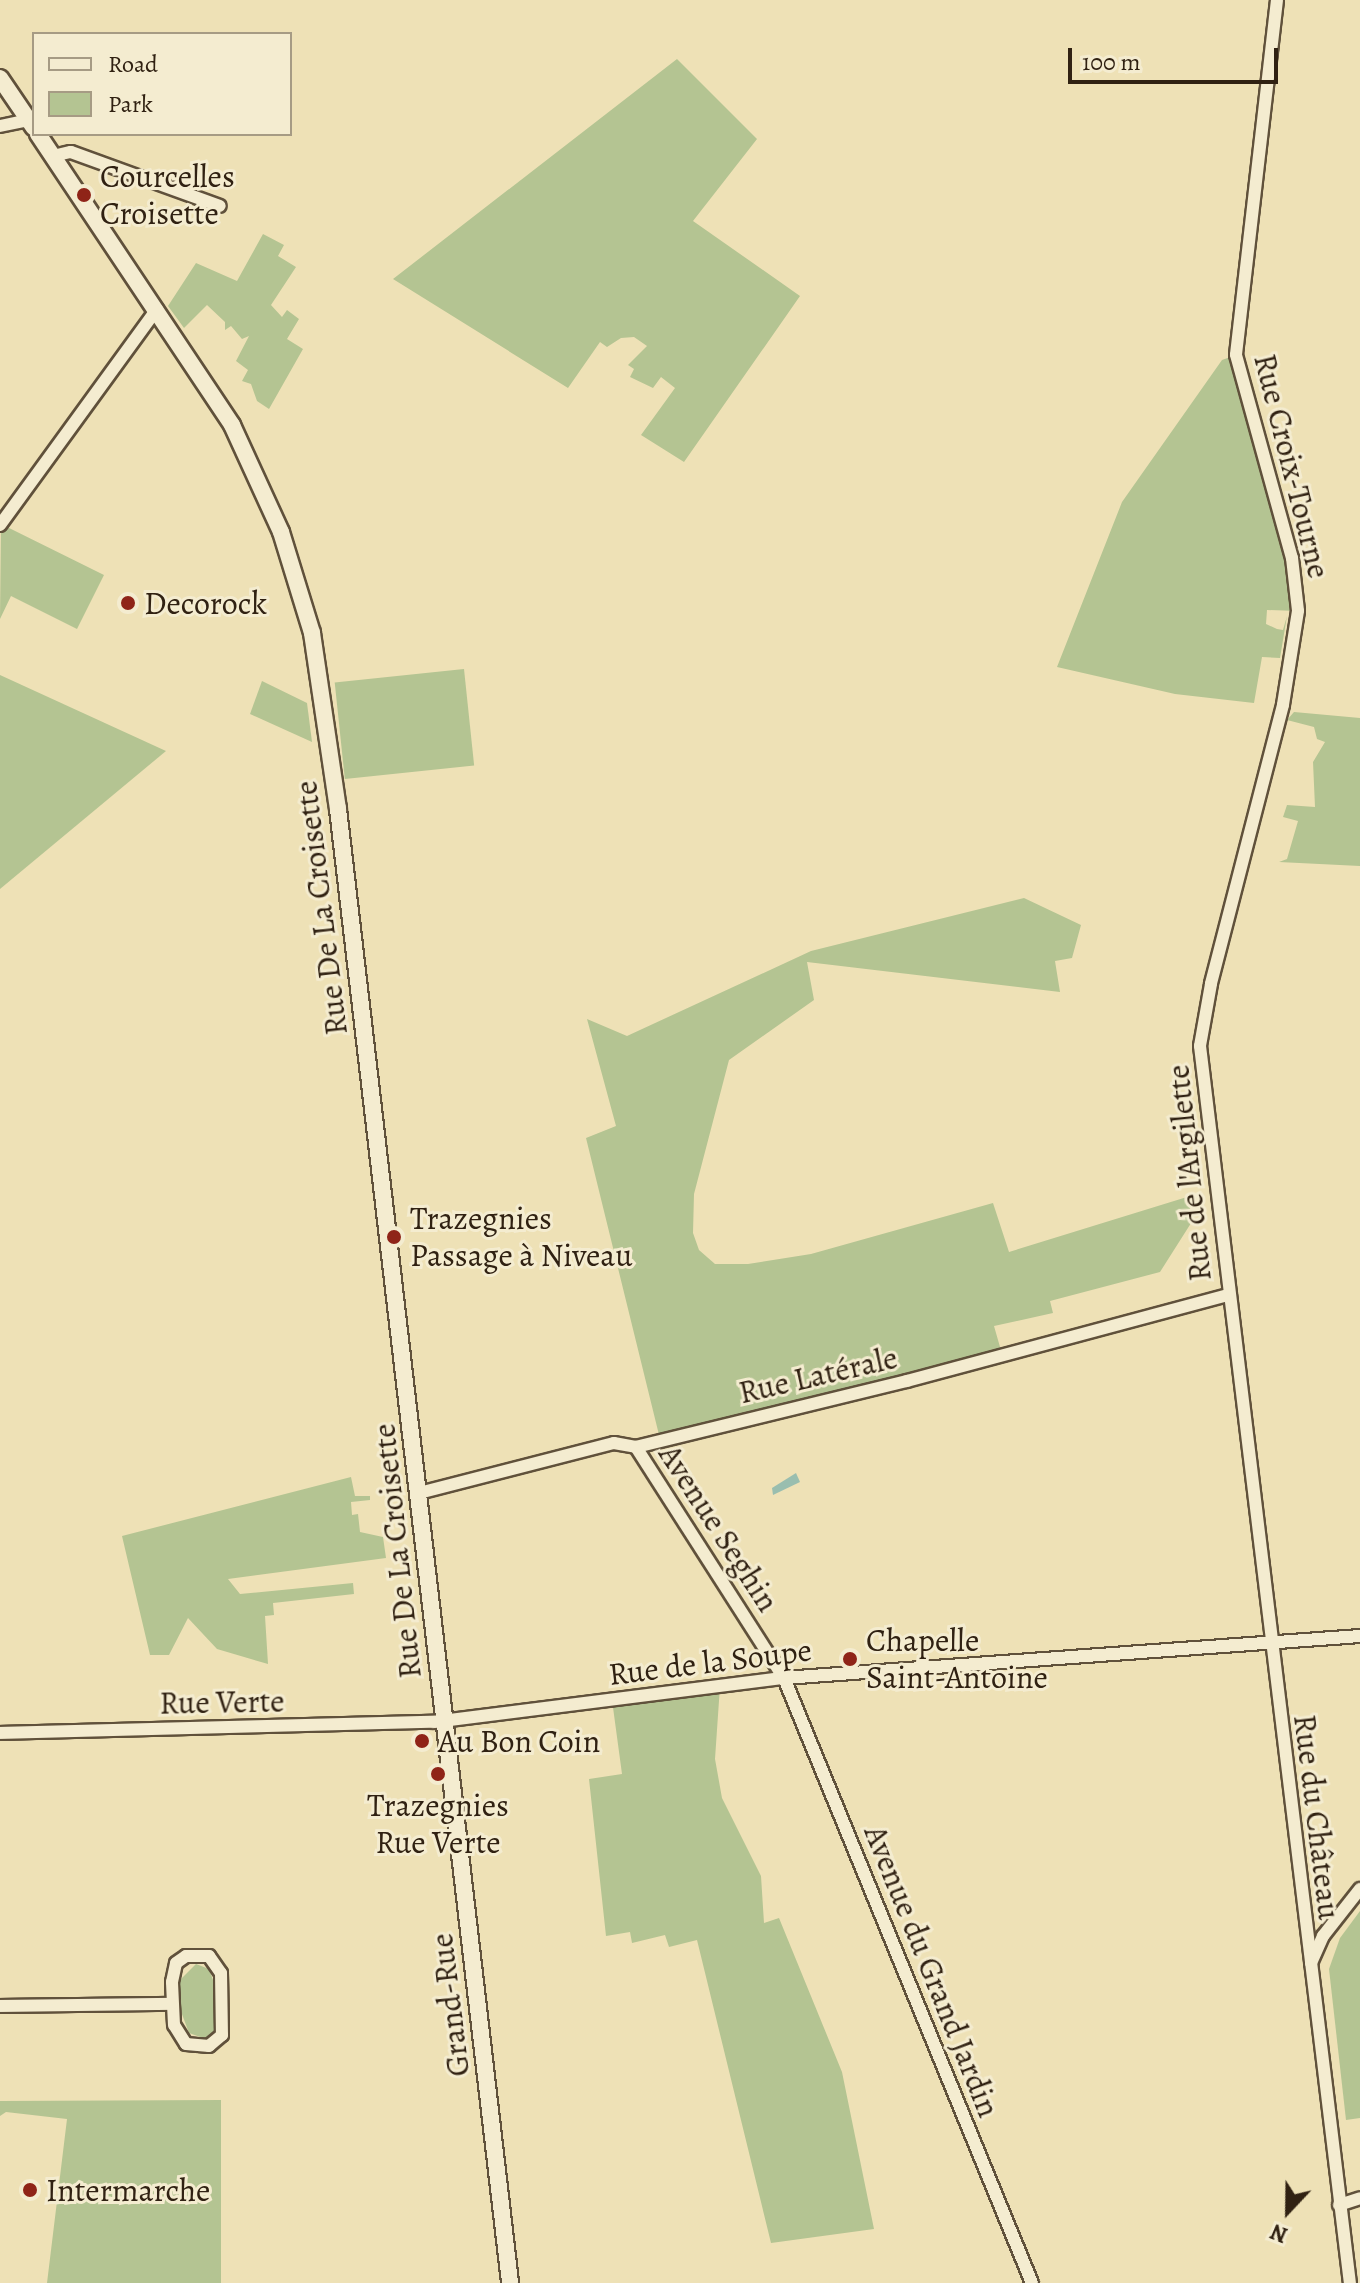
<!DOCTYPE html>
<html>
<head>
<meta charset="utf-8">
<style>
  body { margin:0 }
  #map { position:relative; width:1360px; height:2283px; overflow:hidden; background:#eee1b6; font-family:Alegreya,serif }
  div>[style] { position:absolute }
  .green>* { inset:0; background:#b4c492; transform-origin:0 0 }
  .water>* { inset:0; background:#99beaf }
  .roads { filter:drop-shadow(2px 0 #60513b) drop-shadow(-2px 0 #60513b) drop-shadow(0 2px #60513b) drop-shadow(0 -2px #60513b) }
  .street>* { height:12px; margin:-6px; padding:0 6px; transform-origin:6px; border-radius:6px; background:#f4ecd0 }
  .secondary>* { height:16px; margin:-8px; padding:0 8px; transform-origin:8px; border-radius:8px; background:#f4ecd0 }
  .dots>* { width:22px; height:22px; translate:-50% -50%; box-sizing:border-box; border:4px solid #f4ecd0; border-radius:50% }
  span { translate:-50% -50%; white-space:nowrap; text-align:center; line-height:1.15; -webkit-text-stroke:6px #f4ecd0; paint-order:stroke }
  .poi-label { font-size:32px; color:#302112 }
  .left { translate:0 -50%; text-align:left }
  .street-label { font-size:32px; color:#302112 }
  .legend { position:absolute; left:32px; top:32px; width:260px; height:104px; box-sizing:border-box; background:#f4ecd0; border:2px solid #a69b84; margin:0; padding:10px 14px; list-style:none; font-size:24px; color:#302112 }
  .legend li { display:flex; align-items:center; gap:16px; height:40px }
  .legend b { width:40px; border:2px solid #a69b84 }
  .north { position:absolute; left:1248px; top:2171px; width:80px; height:80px; -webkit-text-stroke:6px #f4ecd0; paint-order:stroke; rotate:202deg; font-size:22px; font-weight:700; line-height:32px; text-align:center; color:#302112 }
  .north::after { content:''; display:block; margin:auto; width:28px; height:36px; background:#302112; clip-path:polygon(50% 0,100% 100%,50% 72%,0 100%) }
  .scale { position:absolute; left:1068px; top:48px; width:210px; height:36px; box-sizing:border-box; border:4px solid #302112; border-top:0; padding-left:10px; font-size:24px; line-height:28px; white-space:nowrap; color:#302112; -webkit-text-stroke:6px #f4ecd0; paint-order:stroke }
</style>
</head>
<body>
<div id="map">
  <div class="green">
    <div style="clip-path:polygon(677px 59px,757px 139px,693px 221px,800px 296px,684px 462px,641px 435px,675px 388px,661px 377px,653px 388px,630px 377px,634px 369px,628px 365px,647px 346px,634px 337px,621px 338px,607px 347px,600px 342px,568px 388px,393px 279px)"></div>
    <div style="clip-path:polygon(263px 234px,284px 245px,278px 256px,296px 267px,271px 305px,282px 317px,287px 310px,299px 319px,287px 339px,303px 349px,269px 409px,257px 401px,251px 384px,242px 381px,248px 370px,236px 361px,249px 336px,242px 339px,231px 326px,225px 330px,225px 322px,207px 305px,184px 328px,168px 306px,196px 263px,237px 281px)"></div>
    <div style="clip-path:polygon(1236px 355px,1271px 473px,1298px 611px,1267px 610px,1266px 624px,1277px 629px,1283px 630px,1287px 616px,1280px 658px,1262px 657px,1254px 703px,1175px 694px,1057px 667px,1122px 502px,1222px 360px)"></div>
    <div style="clip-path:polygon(1px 524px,104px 575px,77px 629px,11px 596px,0 619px)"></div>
    <div style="left:464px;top:669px;width:97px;height:130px;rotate:84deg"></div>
    <div style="clip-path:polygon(0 675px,166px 751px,0 889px)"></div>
    <div style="clip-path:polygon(262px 681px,307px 703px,312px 742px,250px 714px)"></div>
    <div style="clip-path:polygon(1294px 712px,1360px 718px,1360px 866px,1279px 862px,1287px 859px,1298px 821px,1283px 817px,1287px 805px,1315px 807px,1313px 762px,1325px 742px,1317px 739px,1314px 727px,1287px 720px)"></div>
    <div style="clip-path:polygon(1024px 898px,1081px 925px,1072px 958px,1055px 961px,1060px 992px,807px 962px,814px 1000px,729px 1060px,694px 1194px,693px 1233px,699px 1250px,715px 1264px,748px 1264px,811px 1254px,993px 1203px,1009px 1252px,1187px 1197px,1193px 1220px,1160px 1272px,1050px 1301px,1053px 1313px,994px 1326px,1002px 1354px,660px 1439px,586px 1138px,616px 1126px,587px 1019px,627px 1036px,811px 951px)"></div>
    <div style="clip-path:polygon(351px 1477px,355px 1496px,370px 1496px,370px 1500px,351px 1502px,352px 1515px,358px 1514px,360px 1532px,383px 1537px,386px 1558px,228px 1579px,240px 1594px,353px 1583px,354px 1594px,273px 1603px,274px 1615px,265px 1616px,268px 1664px,217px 1649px,188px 1618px,169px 1655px,150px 1655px,122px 1536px)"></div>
    <div style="clip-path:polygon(720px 1686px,715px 1759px,722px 1798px,761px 1876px,764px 1923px,779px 1918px,842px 2072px,874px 2229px,771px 2243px,697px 1940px,669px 1947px,665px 1935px,632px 1943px,630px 1932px,606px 1936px,589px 1779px,622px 1774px,612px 1700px)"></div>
    <div style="clip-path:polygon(1360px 1911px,1360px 2118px,1346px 2120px,1329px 1969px,1340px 1938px)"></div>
    <div style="clip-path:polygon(196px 1964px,209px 1969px,217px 1991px,217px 2029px,206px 2039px,189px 2033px,179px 2006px,180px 1980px)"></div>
    <div style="clip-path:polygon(221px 2100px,221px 2283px,47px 2283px,67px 2119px,6px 2112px,0 2116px,0 2101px)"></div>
  </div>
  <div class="water">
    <div style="clip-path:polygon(796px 1473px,800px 1482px,773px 1495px,772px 1488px)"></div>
  </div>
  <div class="roads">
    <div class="street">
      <div style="left:1277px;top:0;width:357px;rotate:96.6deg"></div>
      <div style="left:1236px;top:355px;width:211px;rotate:74.6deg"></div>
      <div style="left:1292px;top:558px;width:53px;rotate:83.5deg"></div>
      <div style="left:1298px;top:611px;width:95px;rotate:99.1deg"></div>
      <div style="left:1283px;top:705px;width:288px;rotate:104.5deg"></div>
      <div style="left:1211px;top:984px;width:63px;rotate:100.1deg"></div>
      <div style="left:1200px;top:1046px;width:1246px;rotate:83.09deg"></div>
      <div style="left:0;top:126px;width:30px;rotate:-12deg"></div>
      <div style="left:53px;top:156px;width:18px;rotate:-13deg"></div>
      <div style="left:71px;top:152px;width:158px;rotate:19.9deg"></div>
      <div style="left:0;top:525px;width:267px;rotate:-54deg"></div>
      <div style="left:636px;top:1447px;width:274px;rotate:57.4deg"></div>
      <div style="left:784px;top:1678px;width:654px;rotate:67.71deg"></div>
      <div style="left:419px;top:1493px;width:201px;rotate:-14.4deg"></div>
      <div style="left:614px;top:1443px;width:22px;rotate:10deg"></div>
      <div style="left:636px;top:1447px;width:279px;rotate:-13.7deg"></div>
      <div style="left:907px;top:1381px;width:332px;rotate:-15deg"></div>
      <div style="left:0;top:1733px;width:434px;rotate:-1.5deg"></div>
      <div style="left:434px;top:1722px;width:353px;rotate:-7.2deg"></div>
      <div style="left:784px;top:1678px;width:578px;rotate:-4.17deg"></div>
      <div style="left:186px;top:1956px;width:23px"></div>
      <div style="left:209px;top:1956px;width:21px;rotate:55deg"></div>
      <div style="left:221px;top:1973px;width:62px;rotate:89.1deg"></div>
      <div style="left:222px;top:2035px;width:17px;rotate:140deg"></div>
      <div style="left:209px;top:2046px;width:23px;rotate:-175deg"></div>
      <div style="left:186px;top:2044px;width:22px;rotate:-122deg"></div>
      <div style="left:174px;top:2025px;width:43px;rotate:-92.7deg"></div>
      <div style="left:172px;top:1982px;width:19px;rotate:-78deg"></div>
      <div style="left:176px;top:1963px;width:12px;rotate:-35deg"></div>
      <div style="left:1311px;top:1963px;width:30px;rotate:-66deg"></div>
      <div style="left:1323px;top:1936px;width:60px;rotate:-51.8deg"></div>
      <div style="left:0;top:2006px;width:171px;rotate:-0.7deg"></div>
      <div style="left:1339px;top:2205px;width:22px;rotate:-18deg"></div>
    </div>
    <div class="secondary">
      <div style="left:0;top:78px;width:60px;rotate:55.8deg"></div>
      <div style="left:38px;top:134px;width:350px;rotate:56.3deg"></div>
      <div style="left:232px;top:425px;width:118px;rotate:65.4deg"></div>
      <div style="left:281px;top:532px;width:106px;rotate:72.9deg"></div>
      <div style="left:312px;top:633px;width:178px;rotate:81.6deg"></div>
      <div style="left:338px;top:809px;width:1484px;rotate:83.34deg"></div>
    </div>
  </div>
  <div class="dots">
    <div style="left:84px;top:195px;background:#8f2418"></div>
    <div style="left:128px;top:603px;background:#8f2418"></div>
    <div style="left:394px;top:1237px;background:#8f2418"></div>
    <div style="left:850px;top:1659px;background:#8f2418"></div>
    <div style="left:422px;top:1741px;background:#8f2418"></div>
    <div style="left:438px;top:1774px;background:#8f2418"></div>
    <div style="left:30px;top:2190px;background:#8f2418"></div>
  </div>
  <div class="poi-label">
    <span class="left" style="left:100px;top:195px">Courcelles<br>Croisette</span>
    <span class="left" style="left:144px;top:603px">Decorock</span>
    <span class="left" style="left:410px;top:1237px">Trazegnies<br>Passage à Niveau</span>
    <span class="left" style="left:866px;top:1659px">Chapelle<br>Saint-Antoine</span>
    <span class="left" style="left:438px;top:1741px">Au Bon Coin</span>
    <span style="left:438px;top:1824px">Trazegnies<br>Rue Verte</span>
    <span class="left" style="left:46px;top:2190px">Intermarche</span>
  </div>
  <div class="street-label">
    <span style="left:1292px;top:466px;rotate:76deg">Rue Croix-Tourne</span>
    <span style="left:321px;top:908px;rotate:-97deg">Rue De La Croisette</span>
    <span style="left:1189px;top:1173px;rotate:-96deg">Rue de l'Argilette</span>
    <span style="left:818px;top:1375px;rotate:-13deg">Rue Latérale</span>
    <span style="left:719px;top:1528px;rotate:57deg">Avenue Seghin</span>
    <span style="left:397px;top:1551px;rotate:-96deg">Rue De La Croisette</span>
    <span style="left:710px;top:1662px;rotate:-7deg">Rue de la Soupe</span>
    <span style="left:222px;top:1702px;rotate:-1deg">Rue Verte</span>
    <span style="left:1317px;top:1817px;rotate:83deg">Rue du Château</span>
    <span style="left:932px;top:1971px;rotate:68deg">Avenue du Grand Jardin</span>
    <span style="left:450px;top:2005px;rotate:-97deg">Grand-Rue</span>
  </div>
  <ul class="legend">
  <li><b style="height:10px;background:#f4ecd0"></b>Road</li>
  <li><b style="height:22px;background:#b4c492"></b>Park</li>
  </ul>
  <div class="north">N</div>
  <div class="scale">100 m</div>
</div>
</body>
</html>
